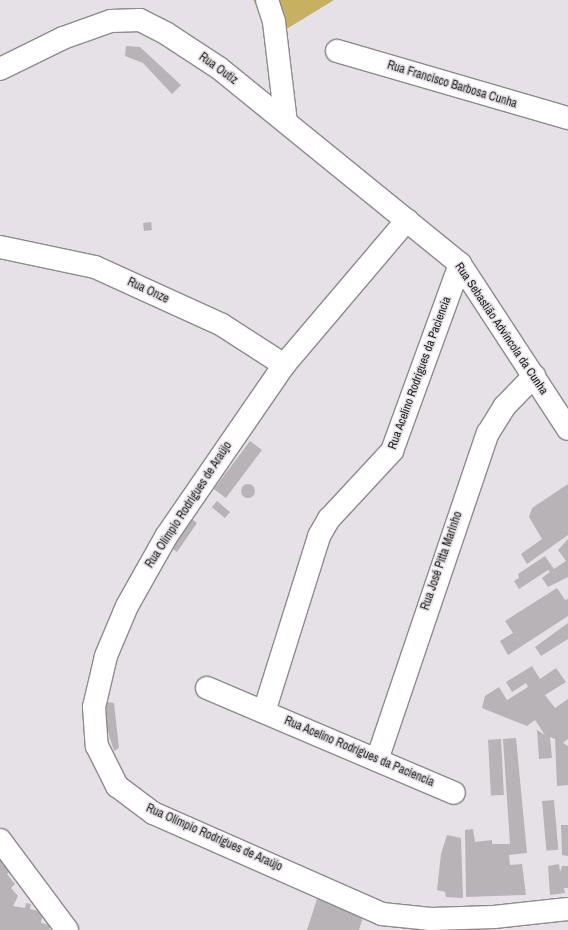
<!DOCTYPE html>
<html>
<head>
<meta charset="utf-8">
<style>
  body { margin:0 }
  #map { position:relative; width:568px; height:930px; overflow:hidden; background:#e6e1e6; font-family:"Archivo Narrow",sans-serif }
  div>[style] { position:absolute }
  .green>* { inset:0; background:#c7b060 }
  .building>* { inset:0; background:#b7b3b7; transform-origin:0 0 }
  .round { border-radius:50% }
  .roads { filter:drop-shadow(1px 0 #8e8a8e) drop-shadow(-1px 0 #8e8a8e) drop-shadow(0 1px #8e8a8e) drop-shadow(0 -1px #8e8a8e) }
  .minor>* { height:22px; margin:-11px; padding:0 11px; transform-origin:11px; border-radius:11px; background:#fff }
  span { translate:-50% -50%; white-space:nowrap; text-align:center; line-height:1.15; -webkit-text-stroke:3px #e6e1e6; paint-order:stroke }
  .street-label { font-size:12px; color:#1b1a1b }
</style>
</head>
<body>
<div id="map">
  <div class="green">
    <div style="clip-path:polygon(253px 0,334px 0,275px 36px)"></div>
  </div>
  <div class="building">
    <div style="clip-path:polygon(126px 46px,140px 47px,181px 85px,172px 94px,143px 63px,125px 56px)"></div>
    <div style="left:151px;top:222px;width:8px;height:8px;rotate:83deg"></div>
    <div style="left:250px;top:441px;width:15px;height:60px;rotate:37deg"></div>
    <div class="round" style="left:241px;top:484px;width:14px;height:14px"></div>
    <div style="clip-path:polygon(568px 484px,568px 535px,527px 564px,521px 554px,542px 539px,529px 517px,532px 508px)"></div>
    <div style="left:217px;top:501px;width:17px;height:8px;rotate:40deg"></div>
    <div style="clip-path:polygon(191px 518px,197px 523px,177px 552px,173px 549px)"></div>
    <div style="clip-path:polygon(568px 539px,568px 577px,548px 587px,542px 578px,550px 572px,548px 570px,519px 589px,514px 581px,519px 578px,518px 574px,545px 556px,554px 569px,566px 561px,558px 550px)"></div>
    <div style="clip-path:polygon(557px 588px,565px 600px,568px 599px,568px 616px,508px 655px,500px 641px,513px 633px,505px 621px)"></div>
    <div style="clip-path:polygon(568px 623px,568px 639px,541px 656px,535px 647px)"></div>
    <div style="clip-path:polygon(532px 666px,540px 679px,556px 668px,566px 682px,545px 695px,555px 708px,568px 699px,568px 739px,563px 743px,568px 746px,568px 785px,557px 786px,555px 739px,550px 737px,552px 758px,539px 759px,537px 730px,545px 735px,535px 720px,527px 726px,482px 708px,485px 696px,499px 687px,507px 700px,528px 687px,526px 683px,512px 692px,506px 682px)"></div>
    <div style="clip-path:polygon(107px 702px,114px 703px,119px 748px,114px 751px,106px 726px)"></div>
    <div style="clip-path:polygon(516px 738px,527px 853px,509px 855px,510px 865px,522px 864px,526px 895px,466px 897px,465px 830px,473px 829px,475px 842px,492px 840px,492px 844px,510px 844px,503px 739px)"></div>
    <div style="left:501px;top:739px;width:56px;height:13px;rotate:87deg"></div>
    <div style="left:554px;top:800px;width:50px;height:12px;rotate:85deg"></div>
    <div style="clip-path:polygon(561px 825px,568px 825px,568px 856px,562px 855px)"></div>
    <div style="clip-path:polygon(447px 835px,461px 838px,463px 898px,446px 897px,445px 892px,437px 890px,441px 854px)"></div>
    <div style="clip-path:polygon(0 856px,10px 871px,7px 874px,15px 884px,11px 888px,18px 896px,13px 906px,25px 908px,26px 903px,31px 904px,30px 909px,43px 912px,41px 923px,51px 925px,49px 930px,0 930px)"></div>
    <div style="clip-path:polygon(559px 864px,560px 872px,562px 866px,568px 866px,568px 888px,564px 888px,565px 893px,550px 895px,548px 866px)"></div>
    <div style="clip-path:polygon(318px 896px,365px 911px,359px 930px,307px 930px)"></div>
  </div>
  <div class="roads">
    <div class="minor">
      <div style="left:267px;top:0;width:23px;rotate:72deg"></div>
      <div style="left:274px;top:22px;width:101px;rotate:83.2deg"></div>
      <div style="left:337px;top:51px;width:241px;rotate:16.2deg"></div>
      <div style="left:0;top:69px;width:70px;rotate:-26.2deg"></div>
      <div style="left:63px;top:38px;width:51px;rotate:-19.5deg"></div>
      <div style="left:111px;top:21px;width:29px;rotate:-2deg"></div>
      <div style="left:140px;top:20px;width:30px;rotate:27deg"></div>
      <div style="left:167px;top:34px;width:62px;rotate:33.2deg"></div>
      <div style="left:219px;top:68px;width:311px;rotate:39.1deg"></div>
      <div style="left:460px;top:264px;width:197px;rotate:56.8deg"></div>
      <div style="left:407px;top:220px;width:190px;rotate:130.3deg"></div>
      <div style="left:284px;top:365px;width:206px;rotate:124.5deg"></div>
      <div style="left:167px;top:535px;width:81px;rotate:119.4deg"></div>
      <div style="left:127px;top:606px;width:54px;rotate:112.8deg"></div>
      <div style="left:106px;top:656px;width:52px;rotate:103.2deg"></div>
      <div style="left:94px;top:707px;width:39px;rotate:86deg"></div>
      <div style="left:97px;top:746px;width:45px;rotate:63.4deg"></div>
      <div style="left:117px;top:786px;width:45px;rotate:36.9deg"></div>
      <div style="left:153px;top:813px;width:250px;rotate:23.8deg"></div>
      <div style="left:382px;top:914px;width:49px;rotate:5.8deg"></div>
      <div style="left:431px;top:919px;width:63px;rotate:-1.8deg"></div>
      <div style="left:494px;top:917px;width:74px;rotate:-6.2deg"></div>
      <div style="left:0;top:247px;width:97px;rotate:11.9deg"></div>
      <div style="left:95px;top:267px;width:140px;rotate:24.5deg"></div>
      <div style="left:222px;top:325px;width:74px;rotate:32.8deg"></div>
      <div style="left:207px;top:688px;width:268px;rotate:23deg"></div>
      <div style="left:264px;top:712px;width:184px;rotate:-72.6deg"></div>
      <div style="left:319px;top:536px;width:20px;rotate:-60deg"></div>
      <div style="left:329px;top:519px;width:93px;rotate:-47.2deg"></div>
      <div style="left:392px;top:451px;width:199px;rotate:-70deg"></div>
      <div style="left:377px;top:760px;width:345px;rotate:-71.3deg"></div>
      <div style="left:488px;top:433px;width:32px;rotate:-58deg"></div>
      <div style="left:505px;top:406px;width:42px;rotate:-46deg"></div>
      <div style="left:0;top:840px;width:112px;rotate:53.3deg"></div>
    </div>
  </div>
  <div class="street-label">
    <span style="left:218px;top:69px;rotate:36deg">Rua Outiz</span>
    <span style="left:452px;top:85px;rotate:17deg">Rua Francisco Barbosa Cunha</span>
    <span style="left:148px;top:291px;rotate:25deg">Rua Onze</span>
    <span style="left:501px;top:329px;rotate:56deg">Rua Sebastião Advíncola da Cunha</span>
    <span style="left:420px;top:373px;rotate:-70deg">Rua Acelino Rodrigues da Paciencia</span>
    <span style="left:189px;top:505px;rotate:-57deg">Rua Olímpio Rodrigues de Araújo</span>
    <span style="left:442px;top:561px;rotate:-71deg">Rua José Pitta Marinho</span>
    <span style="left:359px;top:752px;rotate:23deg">Rua Acelino Rodrigues da Paciencia</span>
    <span style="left:214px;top:838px;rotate:24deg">Rua Olímpio Rodrigues de Araújo</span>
  </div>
</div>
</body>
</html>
